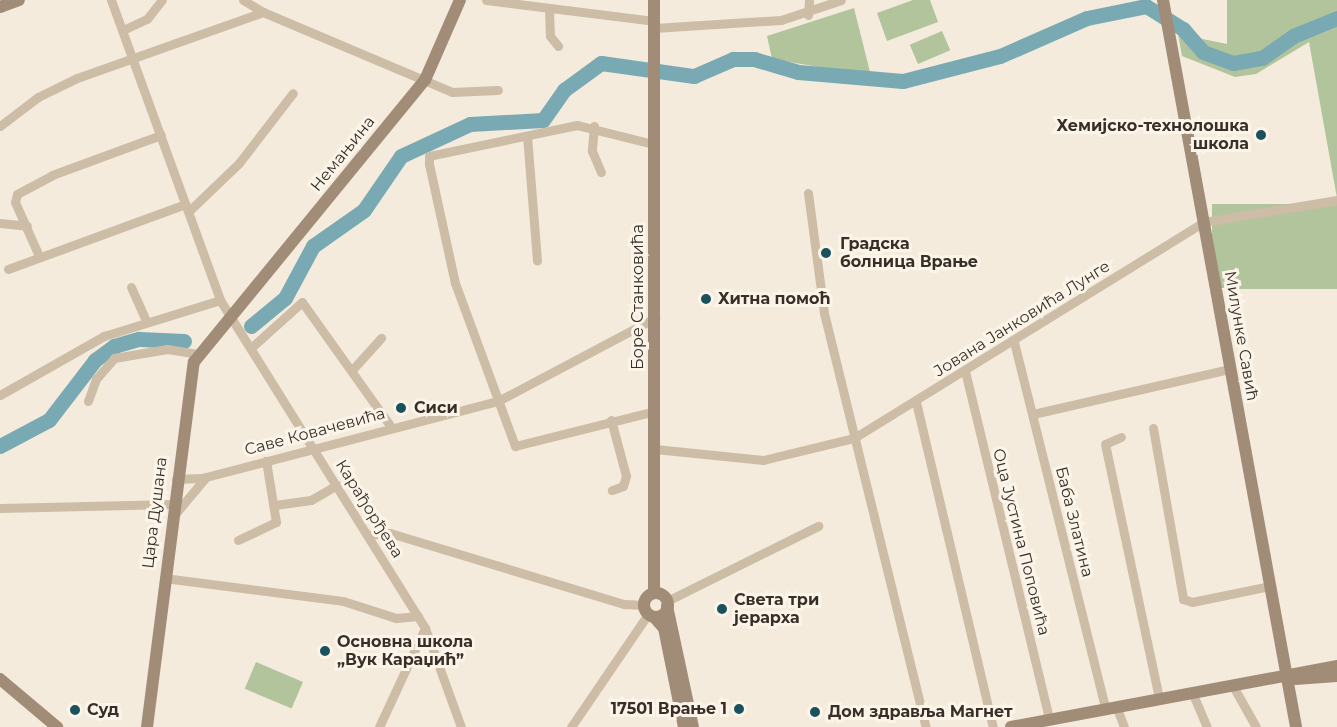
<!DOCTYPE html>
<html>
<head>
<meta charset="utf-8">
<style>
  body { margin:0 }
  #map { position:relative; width:1337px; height:727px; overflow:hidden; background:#f4ebdc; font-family:Montserrat,sans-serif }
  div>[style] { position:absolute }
  .green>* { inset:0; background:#b1c49b; transform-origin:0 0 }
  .river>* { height:15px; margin:-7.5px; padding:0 7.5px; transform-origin:7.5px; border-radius:7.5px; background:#79aab3 }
  .street>* { height:9px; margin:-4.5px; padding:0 4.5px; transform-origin:4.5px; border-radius:4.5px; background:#cdbda7 }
  .secondary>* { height:12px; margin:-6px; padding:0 6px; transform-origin:6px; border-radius:6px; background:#a18c78 }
  .secondary>.ring { margin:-6px; padding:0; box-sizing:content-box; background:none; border:12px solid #a18c78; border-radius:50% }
  .dots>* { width:16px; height:16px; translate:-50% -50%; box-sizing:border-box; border:3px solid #fbf5e9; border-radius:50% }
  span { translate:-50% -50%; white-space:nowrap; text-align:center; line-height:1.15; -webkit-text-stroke:6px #fbf5e9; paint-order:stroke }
  .poi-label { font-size:16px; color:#392f28; font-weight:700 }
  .right { translate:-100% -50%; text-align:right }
  .left { translate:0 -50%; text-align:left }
  .street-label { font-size:16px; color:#392f28 }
</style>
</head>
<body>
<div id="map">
  <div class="green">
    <div style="clip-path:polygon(913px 0,930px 0,938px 22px,887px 41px,877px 13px)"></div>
    <div style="clip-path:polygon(1227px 0,1337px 0,1337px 198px,1309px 42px,1256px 74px,1235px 77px,1182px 56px,1178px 34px,1227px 44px)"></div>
    <div style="clip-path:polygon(854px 8px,871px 76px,772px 59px,767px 36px)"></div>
    <div style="left:942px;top:31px;width:21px;height:35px;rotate:67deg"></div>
    <div style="left:1337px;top:204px;width:85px;height:125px;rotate:90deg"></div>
    <div style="left:256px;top:662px;width:51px;height:29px;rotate:23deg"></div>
  </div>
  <div class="river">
    <div style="left:251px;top:326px;width:44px;rotate:-39.5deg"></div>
    <div style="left:285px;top:298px;width:59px;rotate:-61.7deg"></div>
    <div style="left:313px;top:246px;width:62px;rotate:-35.2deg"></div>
    <div style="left:364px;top:210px;width:65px;rotate:-55.6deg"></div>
    <div style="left:401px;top:156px;width:76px;rotate:-24.9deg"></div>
    <div style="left:470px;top:124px;width:73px;rotate:-3.1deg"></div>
    <div style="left:543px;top:120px;width:37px;rotate:-55deg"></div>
    <div style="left:564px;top:90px;width:46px;rotate:-36.1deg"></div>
    <div style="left:601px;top:63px;width:94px;rotate:8deg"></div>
    <div style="left:694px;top:76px;width:43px;rotate:-23.6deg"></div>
    <div style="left:733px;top:59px;width:21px"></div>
    <div style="left:754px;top:59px;width:46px;rotate:16.5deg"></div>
    <div style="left:798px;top:72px;width:105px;rotate:4.9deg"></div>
    <div style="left:903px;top:81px;width:100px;rotate:-14.5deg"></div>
    <div style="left:1000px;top:56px;width:95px;rotate:-23.6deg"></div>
    <div style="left:1087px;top:18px;width:60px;rotate:-11.5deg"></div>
    <div style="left:1146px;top:6px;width:44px;rotate:31.9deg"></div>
    <div style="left:1183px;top:29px;width:30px;rotate:49deg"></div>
    <div style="left:1203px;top:52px;width:32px;rotate:20deg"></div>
    <div style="left:1233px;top:63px;width:29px;rotate:-10deg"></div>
    <div style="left:1262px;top:58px;width:38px;rotate:-35deg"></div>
    <div style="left:1293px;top:36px;width:48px;rotate:-22.2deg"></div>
    <div style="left:0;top:446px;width:55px;rotate:-28deg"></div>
    <div style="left:49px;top:420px;width:76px;rotate:-52.5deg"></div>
    <div style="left:95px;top:360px;width:24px;rotate:-36deg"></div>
    <div style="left:114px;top:346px;width:26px;rotate:-16deg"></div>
    <div style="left:139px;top:339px;width:45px;rotate:2.5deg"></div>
  </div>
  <div class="street">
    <div style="left:111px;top:0;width:319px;rotate:70deg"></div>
    <div style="left:220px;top:300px;width:387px;rotate:58deg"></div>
    <div style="left:425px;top:628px;width:105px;rotate:70deg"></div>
    <div style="left:243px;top:0;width:23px;rotate:31deg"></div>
    <div style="left:486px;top:0;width:169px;rotate:7.1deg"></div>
    <div style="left:549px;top:9px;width:27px;rotate:88deg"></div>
    <div style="left:550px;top:36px;width:13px;rotate:51deg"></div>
    <div style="left:808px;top:15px;width:15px;rotate:-86deg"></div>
    <div style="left:654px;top:28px;width:127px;rotate:-3.6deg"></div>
    <div style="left:781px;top:20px;width:63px;rotate:-18.4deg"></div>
    <div style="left:123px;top:30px;width:26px;rotate:-25deg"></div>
    <div style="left:147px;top:19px;width:24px;rotate:-52deg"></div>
    <div style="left:0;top:126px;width:48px;rotate:-37.3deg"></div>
    <div style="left:38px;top:97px;width:43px;rotate:-26deg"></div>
    <div style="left:77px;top:78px;width:197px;rotate:-19.5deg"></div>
    <div style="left:263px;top:12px;width:205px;rotate:22.9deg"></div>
    <div style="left:452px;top:92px;width:46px;rotate:-2.5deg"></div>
    <div style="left:594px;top:126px;width:25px;rotate:95deg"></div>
    <div style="left:592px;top:151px;width:23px;rotate:67deg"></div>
    <div style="left:527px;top:136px;width:125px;rotate:85.4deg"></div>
    <div style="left:653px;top:144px;width:78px;rotate:-166deg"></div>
    <div style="left:577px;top:125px;width:151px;rotate:168.2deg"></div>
    <div style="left:429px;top:156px;width:8px;rotate:90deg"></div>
    <div style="left:429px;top:164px;width:122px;rotate:77.7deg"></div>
    <div style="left:455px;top:283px;width:174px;rotate:69.8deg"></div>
    <div style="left:515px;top:446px;width:144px;rotate:-14deg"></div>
    <div style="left:808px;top:193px;width:121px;rotate:82.4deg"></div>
    <div style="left:824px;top:313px;width:426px;rotate:76.2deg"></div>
    <div style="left:189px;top:211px;width:69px;rotate:-43.8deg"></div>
    <div style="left:239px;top:163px;width:88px;rotate:-52.4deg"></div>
    <div style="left:0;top:223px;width:27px;rotate:6deg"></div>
    <div style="left:39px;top:256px;width:59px;rotate:-114deg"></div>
    <div style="left:15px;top:202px;width:8px;rotate:-76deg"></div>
    <div style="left:17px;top:194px;width:40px;rotate:-28deg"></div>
    <div style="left:52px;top:175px;width:116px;rotate:-20.2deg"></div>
    <div style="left:8px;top:269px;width:189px;rotate:-20.1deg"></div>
    <div style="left:131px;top:287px;width:37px;rotate:66deg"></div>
    <div style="left:1014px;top:342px;width:377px;rotate:76deg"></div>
    <div style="left:252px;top:347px;width:67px;rotate:-42deg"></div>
    <div style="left:302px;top:302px;width:153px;rotate:54.5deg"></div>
    <div style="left:353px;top:369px;width:42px;rotate:-47.9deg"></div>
    <div style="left:965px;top:371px;width:358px;rotate:76.4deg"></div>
    <div style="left:0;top:395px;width:120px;rotate:-29.6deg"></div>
    <div style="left:104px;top:336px;width:121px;rotate:-17.2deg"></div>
    <div style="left:88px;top:401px;width:23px;rotate:-70deg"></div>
    <div style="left:96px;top:379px;width:28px;rotate:-49deg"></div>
    <div style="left:114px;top:358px;width:54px;rotate:-9.6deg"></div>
    <div style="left:167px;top:349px;width:31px;rotate:9deg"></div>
    <div style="left:916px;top:402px;width:334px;rotate:76.7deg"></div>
    <div style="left:1033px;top:414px;width:202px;rotate:-12.9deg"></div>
    <div style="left:611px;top:420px;width:58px;rotate:75deg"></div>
    <div style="left:626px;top:476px;width:10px;rotate:107deg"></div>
    <div style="left:623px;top:486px;width:12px;rotate:160deg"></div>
    <div style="left:1153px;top:428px;width:174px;rotate:80deg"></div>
    <div style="left:1183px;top:599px;width:9px;rotate:18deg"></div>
    <div style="left:1192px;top:602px;width:80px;rotate:-11.6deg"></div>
    <div style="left:1121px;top:437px;width:17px;rotate:156deg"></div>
    <div style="left:1105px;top:444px;width:260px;rotate:78deg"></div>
    <div style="left:655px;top:449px;width:109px;rotate:5.8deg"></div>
    <div style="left:763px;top:460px;width:94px;rotate:-13.6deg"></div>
    <div style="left:854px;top:438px;width:411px;rotate:-31.7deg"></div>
    <div style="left:1204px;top:222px;width:135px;rotate:-9.4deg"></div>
    <div style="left:176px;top:479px;width:26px;rotate:-2deg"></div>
    <div style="left:202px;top:478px;width:306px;rotate:-14.6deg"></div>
    <div style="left:498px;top:401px;width:178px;rotate:-27.9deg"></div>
    <div style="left:275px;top:505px;width:36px;rotate:-8deg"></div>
    <div style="left:311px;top:500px;width:30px;rotate:-30deg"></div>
    <div style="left:0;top:508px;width:173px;rotate:-1.3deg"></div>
    <div style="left:175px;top:514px;width:48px;rotate:-50deg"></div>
    <div style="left:369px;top:535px;width:21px;rotate:-5deg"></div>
    <div style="left:390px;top:533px;width:245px;rotate:16.9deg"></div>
    <div style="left:624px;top:604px;width:20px;rotate:3deg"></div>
    <div style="left:238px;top:540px;width:42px;rotate:-25.3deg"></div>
    <div style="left:276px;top:522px;width:62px;rotate:-99.3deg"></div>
    <div style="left:164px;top:578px;width:180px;rotate:7.3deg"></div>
    <div style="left:343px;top:601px;width:56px;rotate:17.8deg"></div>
    <div style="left:396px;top:618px;width:22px;rotate:-5deg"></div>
    <div style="left:667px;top:601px;width:169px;rotate:-26.4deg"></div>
    <div style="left:1233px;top:686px;width:47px;rotate:60.7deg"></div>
    <div style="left:1192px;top:692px;width:38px;rotate:67deg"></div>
    <div style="left:1116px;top:706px;width:22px;rotate:69deg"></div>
    <div style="left:379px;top:727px;width:109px;rotate:-65.1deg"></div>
    <div style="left:571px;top:727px;width:137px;rotate:-55.7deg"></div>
  </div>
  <div class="secondary">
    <div style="left:654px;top:0;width:593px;rotate:90deg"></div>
    <div style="left:1163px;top:0;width:739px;rotate:79.63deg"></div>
    <div style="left:0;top:7px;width:20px;rotate:-20deg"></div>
    <div class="ring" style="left:644px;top:593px;width:12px;height:12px"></div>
    <div style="left:667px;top:606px;width:124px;rotate:77.9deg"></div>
    <div style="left:654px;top:617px;width:15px;rotate:48deg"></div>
    <div style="left:664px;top:628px;width:101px;rotate:78.6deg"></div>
    <div style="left:0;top:679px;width:75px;rotate:40.1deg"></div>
    <div style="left:1295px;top:679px;width:42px;rotate:-4.1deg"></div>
    <div style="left:147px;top:727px;width:368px;rotate:-82.7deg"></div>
    <div style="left:194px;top:362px;width:365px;rotate:-50.7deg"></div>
    <div style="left:425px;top:80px;width:87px;rotate:-66.4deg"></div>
    <div style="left:1011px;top:727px;width:332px;rotate:-10.6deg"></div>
  </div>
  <div class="dots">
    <div style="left:1261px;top:135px;background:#1b515d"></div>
    <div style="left:826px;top:253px;background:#1b515d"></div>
    <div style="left:706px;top:299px;background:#1b515d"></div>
    <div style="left:401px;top:408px;background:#1b515d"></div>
    <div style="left:722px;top:609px;background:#1b515d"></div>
    <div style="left:325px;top:651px;background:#1b515d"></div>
    <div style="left:739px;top:709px;background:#1b515d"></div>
    <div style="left:75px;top:710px;background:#1b515d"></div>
    <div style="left:815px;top:712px;background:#1b515d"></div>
  </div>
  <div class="poi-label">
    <span class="right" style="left:1249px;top:135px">Хемијско-технолошка<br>школа</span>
    <span class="left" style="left:840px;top:253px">Градска<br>болница Врање</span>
    <span class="left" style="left:718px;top:299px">Хитна помоћ</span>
    <span class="left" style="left:414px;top:408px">Сиси</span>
    <span class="left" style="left:734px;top:609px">Света три<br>јерарха</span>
    <span class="left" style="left:337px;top:651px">Основна школа<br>„Вук Караџић”</span>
    <span class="right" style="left:727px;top:709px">17501 Врање 1</span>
    <span class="left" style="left:87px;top:710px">Суд</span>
    <span class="left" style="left:828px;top:712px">Дом здравља Магнет</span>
  </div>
  <div class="street-label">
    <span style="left:343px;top:154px;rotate:-51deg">Немањина</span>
    <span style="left:638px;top:297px;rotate:-90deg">Боре Станковића</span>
    <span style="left:1022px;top:319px;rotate:-32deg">Јована Јанковића Лунге</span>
    <span style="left:1241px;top:336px;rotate:80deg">Милунке Савић</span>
    <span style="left:315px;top:432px;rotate:-15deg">Саве Ковачевића</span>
    <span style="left:369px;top:509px;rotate:58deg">Карађорђева</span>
    <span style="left:155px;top:513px;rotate:-83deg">Цара Душана</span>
    <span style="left:1074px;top:522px;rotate:76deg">Баба Златина</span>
    <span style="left:1021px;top:542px;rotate:76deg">Оца Јустина Поповића</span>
  </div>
</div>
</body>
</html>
